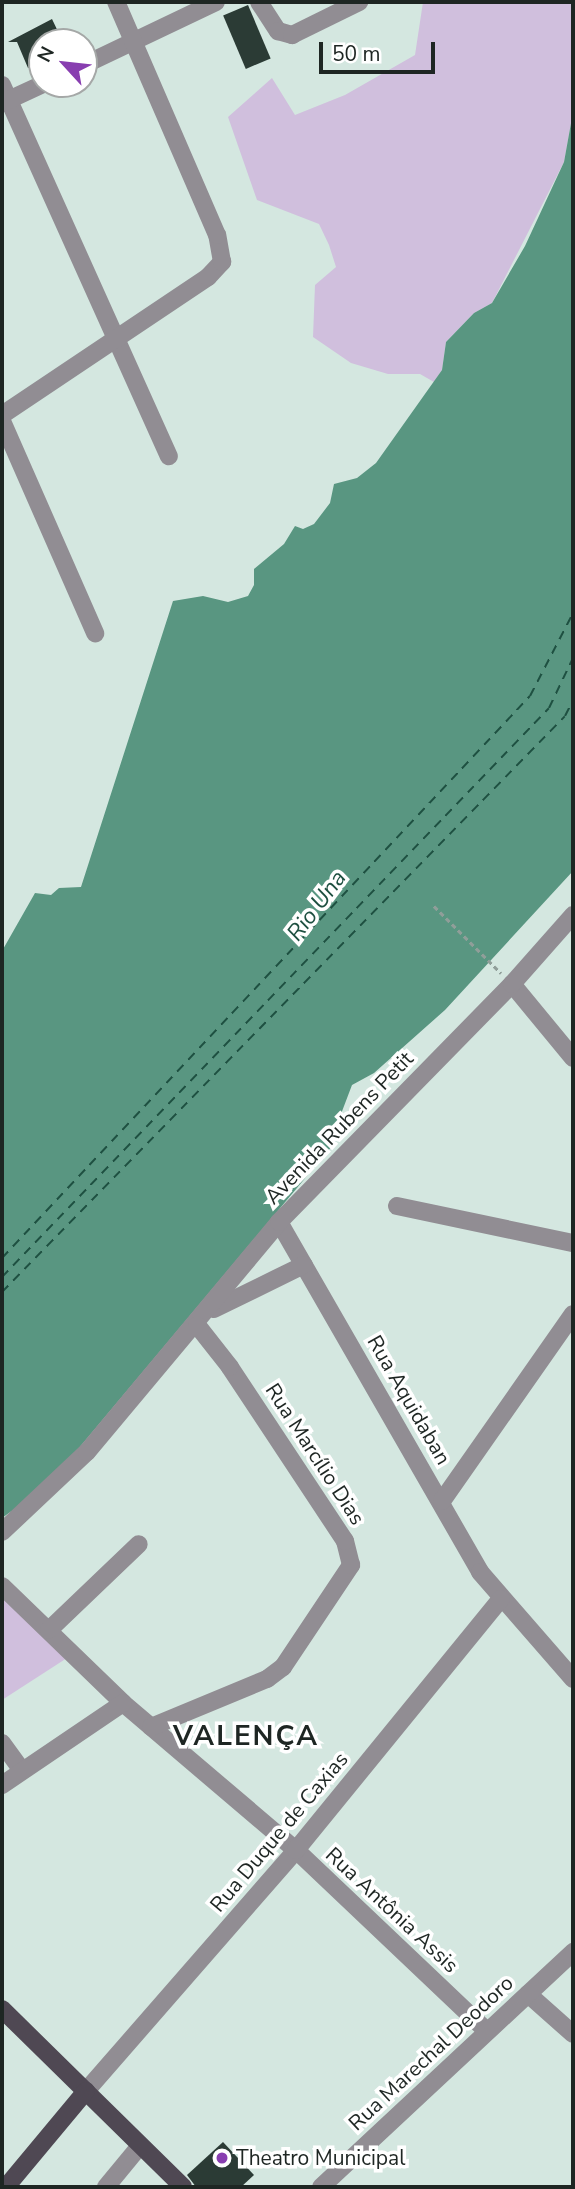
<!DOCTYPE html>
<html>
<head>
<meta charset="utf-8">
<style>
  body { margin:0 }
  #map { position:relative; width:575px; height:2189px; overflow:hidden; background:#d4e7e0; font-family:"Nunito Sans",sans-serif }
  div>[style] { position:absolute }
  .green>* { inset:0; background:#d0bfdd }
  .water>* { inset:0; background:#599681 }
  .ferry>* { height:2px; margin-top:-1px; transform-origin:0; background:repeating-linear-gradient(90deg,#1e5041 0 9px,transparent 0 16px) }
  .building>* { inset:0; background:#2b3b35; transform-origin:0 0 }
  .path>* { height:2.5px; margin-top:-1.25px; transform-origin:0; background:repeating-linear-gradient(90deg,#909e99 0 5px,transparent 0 8.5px) }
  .minor>* { height:18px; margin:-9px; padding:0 9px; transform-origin:9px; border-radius:9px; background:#918d93 }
  .major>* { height:18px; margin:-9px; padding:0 9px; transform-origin:9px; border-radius:9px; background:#4f4853 }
  .dots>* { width:19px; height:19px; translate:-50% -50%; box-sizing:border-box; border:4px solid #fff; border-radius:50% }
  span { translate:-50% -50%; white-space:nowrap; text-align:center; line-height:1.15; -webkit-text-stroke:7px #fff; paint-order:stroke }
  .street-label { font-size:21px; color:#1e2623 }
  .poi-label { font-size:21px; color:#1e2623 }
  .left { translate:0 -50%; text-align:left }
  .water-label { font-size:23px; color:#1e5041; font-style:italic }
  .district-label { font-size:28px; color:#1e2623; font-weight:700; letter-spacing:2px }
  .frame { position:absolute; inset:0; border:4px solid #1e2623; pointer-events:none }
  .north { position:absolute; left:28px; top:28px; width:70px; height:70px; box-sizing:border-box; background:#fff; border:2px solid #a5a8a7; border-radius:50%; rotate:297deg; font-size:19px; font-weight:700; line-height:28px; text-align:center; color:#1e2623 }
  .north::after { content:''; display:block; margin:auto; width:24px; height:32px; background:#883eb0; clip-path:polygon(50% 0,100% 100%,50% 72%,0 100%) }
  .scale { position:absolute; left:319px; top:42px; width:116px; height:32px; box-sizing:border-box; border:4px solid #1e2623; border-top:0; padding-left:9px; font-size:21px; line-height:24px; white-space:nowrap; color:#1e2623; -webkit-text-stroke:5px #fff; paint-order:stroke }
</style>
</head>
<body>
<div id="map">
  <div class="green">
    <div style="clip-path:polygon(423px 2px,573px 2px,573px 112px,564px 162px,492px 303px,474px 313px,446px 342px,442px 370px,434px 382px,420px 374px,388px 374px,351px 363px,313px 337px,315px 285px,336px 267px,329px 245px,319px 224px,257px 200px,228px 117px,272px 78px,295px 115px,345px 95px,415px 55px)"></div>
    <div style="clip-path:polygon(2px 1598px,67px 1658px,2px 1700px)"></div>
  </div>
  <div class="water">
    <div style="clip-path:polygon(573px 112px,573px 871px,445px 1010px,374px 1073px,352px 1085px,341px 1114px,338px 1139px,48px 1485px,2px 1518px,2px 951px,35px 893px,51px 895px,59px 888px,81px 887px,173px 601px,203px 596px,228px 602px,248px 596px,254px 585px,254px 569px,284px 544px,295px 526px,303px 529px,314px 524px,330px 503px,334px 484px,357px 478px,376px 463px,442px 370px,446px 342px,474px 313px,492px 303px,525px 246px,564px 162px)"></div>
  </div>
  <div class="ferry">
    <div style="left:2px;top:1258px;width:771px;rotate:-46.79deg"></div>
    <div style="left:530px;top:696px;width:93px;rotate:-62.6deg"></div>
    <div style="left:2px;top:1277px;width:789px;rotate:-46.13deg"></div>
    <div style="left:549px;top:708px;width:55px;rotate:-64.4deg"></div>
    <div style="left:2px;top:1292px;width:805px;rotate:-45.65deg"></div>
    <div style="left:565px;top:716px;width:18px;rotate:-63deg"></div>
  </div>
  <div class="building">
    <div style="left:248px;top:5px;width:58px;height:27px;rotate:67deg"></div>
    <div style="clip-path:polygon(52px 19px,63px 42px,36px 42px,42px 62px,28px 68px,17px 42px,8px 42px)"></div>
    <div style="clip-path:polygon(223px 2142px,254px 2175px,241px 2187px,196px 2187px,187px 2175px)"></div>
  </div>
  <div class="path">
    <div style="left:434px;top:906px;width:95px;rotate:45deg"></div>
  </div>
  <div class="minor">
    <div style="left:259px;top:2px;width:35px;rotate:57deg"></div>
    <div style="left:278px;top:31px;width:15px;rotate:16deg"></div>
    <div style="left:292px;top:35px;width:75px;rotate:-26.2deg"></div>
    <div style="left:84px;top:65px;width:146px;rotate:-25.5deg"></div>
    <div style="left:2px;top:85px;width:407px;rotate:65.8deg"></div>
    <div style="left:2px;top:103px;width:45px;rotate:-24.9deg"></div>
    <div style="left:2px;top:415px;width:248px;rotate:-33.8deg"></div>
    <div style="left:208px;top:277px;width:21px;rotate:-47deg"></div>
    <div style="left:222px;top:262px;width:27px;rotate:-100deg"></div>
    <div style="left:217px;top:235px;width:254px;rotate:-113.4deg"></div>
    <div style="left:2px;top:421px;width:232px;rotate:66.3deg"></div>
    <div style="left:512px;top:984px;width:96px;rotate:50.5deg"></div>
    <div style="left:397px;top:1206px;width:180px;rotate:11.9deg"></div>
    <div style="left:279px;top:1222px;width:404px;rotate:60.1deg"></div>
    <div style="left:480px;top:1572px;width:142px;rotate:49deg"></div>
    <div style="left:214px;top:1309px;width:100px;rotate:-26.1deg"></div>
    <div style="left:442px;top:1501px;width:228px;rotate:-55deg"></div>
    <div style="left:2px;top:1532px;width:117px;rotate:-43.3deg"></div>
    <div style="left:87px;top:1452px;width:300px;rotate:-50.1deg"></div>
    <div style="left:279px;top:1222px;width:333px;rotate:-45.6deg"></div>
    <div style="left:512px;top:984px;width:92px;rotate:-48.5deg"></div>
    <div style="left:2px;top:1586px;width:168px;rotate:44deg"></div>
    <div style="left:123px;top:1703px;width:227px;rotate:40.4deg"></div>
    <div style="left:296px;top:1850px;width:263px;rotate:43.5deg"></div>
    <div style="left:49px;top:1630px;width:124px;rotate:-43.7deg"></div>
    <div style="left:151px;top:1727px;width:126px;rotate:-22.5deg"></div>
    <div style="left:267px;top:1679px;width:20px;rotate:-37deg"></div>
    <div style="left:283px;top:1667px;width:123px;rotate:-56.3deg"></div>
    <div style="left:351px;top:1565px;width:25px;rotate:-104deg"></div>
    <div style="left:345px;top:1541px;width:209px;rotate:-123.5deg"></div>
    <div style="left:230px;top:1367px;width:53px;rotate:-128.2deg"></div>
    <div style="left:2px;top:1743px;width:34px;rotate:54deg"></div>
    <div style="left:2px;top:1785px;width:146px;rotate:-34.1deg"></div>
    <div style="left:528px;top:1994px;width:60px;rotate:41.6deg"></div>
    <div style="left:86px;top:2091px;width:320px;rotate:-48.9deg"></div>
    <div style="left:296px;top:1850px;width:324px;rotate:-50.8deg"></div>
    <div style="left:106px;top:2187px;width:52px;rotate:-50.5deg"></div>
    <div style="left:321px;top:2187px;width:345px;rotate:-43deg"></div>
  </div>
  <div class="major">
    <div style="left:2px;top:2009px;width:254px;rotate:44.5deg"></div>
    <div style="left:6px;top:2187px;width:125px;rotate:-50.2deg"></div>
  </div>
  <div class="dots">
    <div style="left:222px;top:2158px;background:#883eb0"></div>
  </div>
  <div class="street-label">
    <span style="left:339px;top:1128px;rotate:-46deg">Avenida Rubens Petit</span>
    <span style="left:409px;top:1400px;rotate:60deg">Rua Aquidaban</span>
    <span style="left:315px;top:1454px;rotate:57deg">Rua Marcílio Dias</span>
    <span style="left:279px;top:1832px;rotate:-50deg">Rua Duque de Caxias</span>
    <span style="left:392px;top:1910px;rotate:43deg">Rua Antônia Assis</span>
    <span style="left:431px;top:2053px;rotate:-43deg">Rua Marechal Deodoro</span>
  </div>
  <div class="poi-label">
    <span class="left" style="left:236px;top:2158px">Theatro Municipal</span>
  </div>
  <div class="water-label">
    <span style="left:317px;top:906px;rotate:-53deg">Rio Una</span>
  </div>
  <div class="district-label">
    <span style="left:246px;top:1736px">VALENÇA</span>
  </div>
  <div class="frame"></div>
  <div class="north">N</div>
  <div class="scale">50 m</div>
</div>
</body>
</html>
